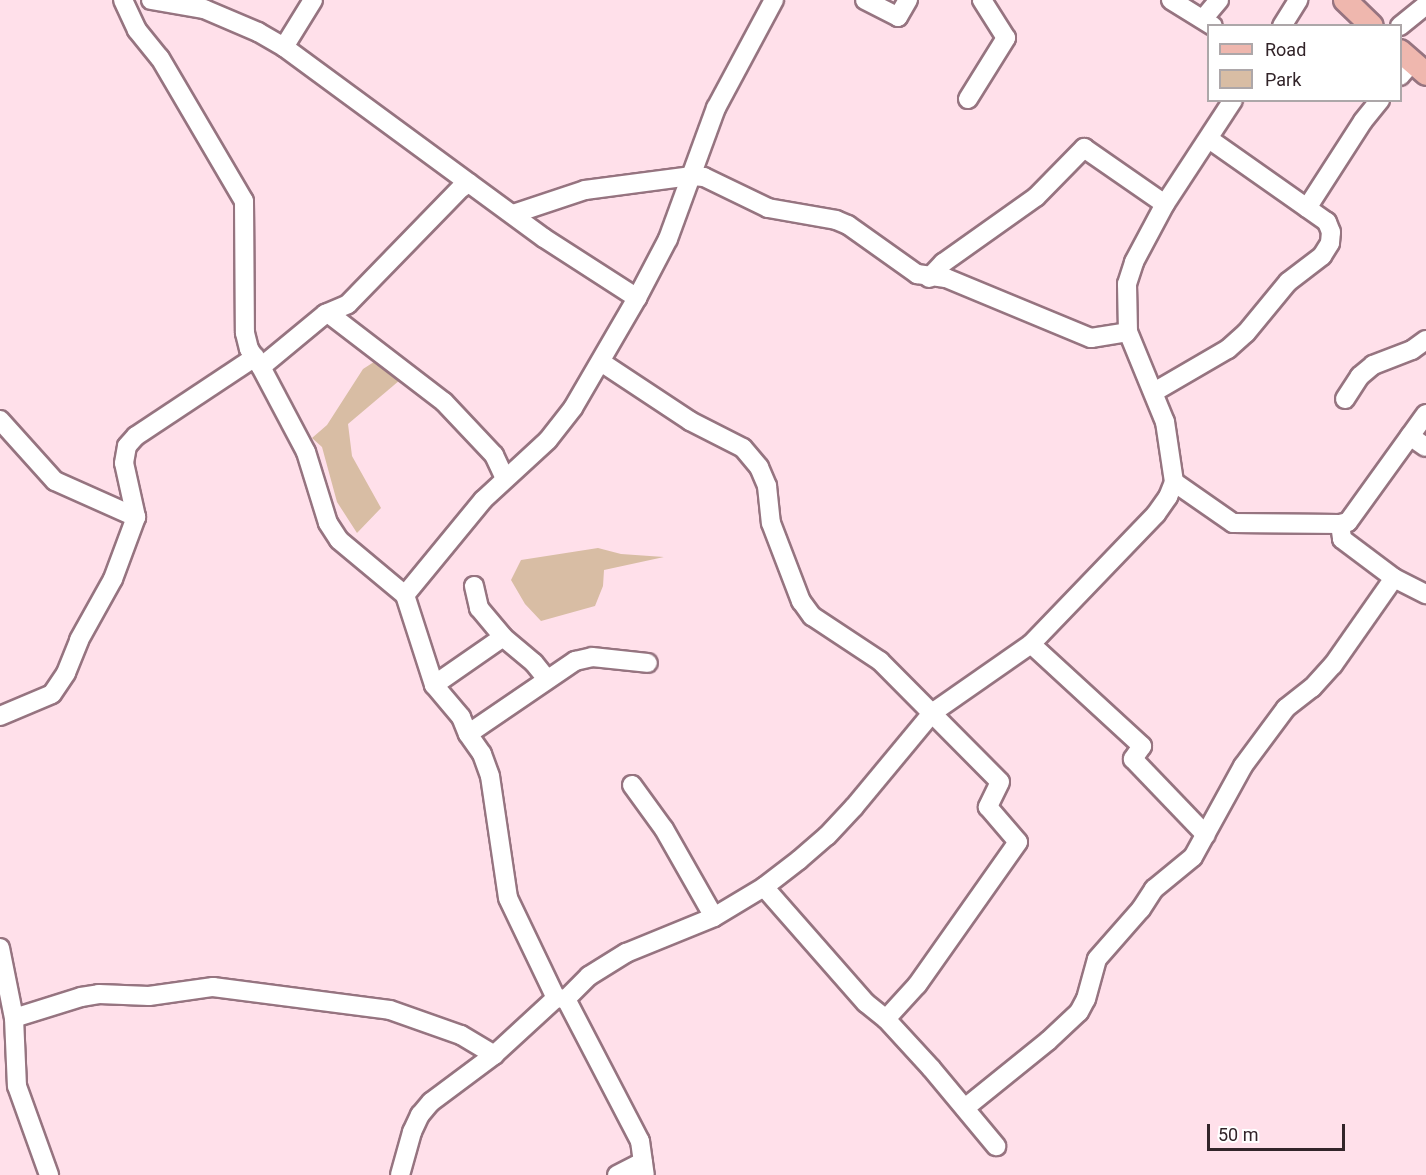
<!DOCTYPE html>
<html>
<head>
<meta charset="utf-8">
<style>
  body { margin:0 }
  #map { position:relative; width:1426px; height:1175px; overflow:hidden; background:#ffe0ea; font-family:Roboto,sans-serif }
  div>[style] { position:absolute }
  .green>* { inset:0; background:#d8bda4 }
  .roads { filter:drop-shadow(2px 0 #967480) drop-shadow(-2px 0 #967480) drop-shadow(0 2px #967480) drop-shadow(0 -2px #967480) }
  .minor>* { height:18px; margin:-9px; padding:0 9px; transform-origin:9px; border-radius:9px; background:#fff }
  .major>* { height:22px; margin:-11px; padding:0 11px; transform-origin:11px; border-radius:11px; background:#efb7ae }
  span { translate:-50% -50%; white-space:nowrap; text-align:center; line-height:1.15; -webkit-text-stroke:6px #fff; paint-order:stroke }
  .legend { position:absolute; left:1207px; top:24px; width:195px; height:78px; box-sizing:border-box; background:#fff; border:2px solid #ada7a9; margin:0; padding:8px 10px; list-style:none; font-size:18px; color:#322429 }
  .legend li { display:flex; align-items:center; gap:12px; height:30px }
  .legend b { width:30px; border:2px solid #ada7a9 }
  .scale { position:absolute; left:1207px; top:1124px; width:138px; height:27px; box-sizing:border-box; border:3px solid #322429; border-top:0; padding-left:8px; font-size:18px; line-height:21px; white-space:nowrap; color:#322429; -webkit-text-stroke:4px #fff; paint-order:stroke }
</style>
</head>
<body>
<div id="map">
  <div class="green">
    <div style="clip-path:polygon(377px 360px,400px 380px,348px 424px,352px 456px,381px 508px,357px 533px,337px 502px,322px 447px,312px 438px,327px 425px,363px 369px)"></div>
    <div style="clip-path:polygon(598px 548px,621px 554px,664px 557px,604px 570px,603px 586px,595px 606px,541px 621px,525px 604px,511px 580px,521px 560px)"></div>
  </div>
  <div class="roads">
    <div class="minor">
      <div style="left:123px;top:0;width:33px;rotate:65deg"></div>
      <div style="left:137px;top:30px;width:36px;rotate:51deg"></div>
      <div style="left:160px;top:58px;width:166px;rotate:59.6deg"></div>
      <div style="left:244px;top:201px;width:132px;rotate:89.6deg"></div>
      <div style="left:245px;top:333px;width:16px;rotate:76deg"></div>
      <div style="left:249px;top:349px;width:22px;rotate:56deg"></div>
      <div style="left:261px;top:367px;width:96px;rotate:62.1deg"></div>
      <div style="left:306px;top:452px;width:74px;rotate:72.8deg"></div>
      <div style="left:328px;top:523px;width:20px;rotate:57deg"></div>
      <div style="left:339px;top:540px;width:86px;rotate:39.8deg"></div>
      <div style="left:405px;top:595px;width:95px;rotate:72.1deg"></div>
      <div style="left:434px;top:685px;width:42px;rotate:49.8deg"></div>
      <div style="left:461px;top:717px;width:18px;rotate:68deg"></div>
      <div style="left:468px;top:734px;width:24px;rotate:55deg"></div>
      <div style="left:482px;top:754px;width:23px;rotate:70deg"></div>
      <div style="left:490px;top:776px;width:123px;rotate:81.6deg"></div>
      <div style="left:508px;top:898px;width:111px;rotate:64.4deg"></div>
      <div style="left:151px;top:0;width:54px;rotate:9.6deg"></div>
      <div style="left:204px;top:9px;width:59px;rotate:23.1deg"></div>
      <div style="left:258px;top:32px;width:30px;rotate:30deg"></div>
      <div style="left:284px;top:47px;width:230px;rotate:36.3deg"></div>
      <div style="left:865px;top:0;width:37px;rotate:27deg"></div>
      <div style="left:898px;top:17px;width:20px;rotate:-60deg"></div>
      <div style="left:1171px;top:0;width:49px;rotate:31.8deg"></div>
      <div style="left:1203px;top:19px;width:25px;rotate:-50deg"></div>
      <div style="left:1282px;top:26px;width:31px;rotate:-58deg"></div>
      <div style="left:1400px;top:26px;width:33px;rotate:-39deg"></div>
      <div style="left:284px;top:47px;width:55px;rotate:-58.3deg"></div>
      <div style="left:1400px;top:76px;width:18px;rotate:-49deg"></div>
      <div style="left:968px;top:99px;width:72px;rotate:-58.1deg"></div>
      <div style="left:1006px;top:38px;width:45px;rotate:-122.3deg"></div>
      <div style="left:1307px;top:208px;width:103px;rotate:-57.2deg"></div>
      <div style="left:1363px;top:121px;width:27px;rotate:-51deg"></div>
      <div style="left:513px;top:214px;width:76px;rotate:-18.4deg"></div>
      <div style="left:585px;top:190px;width:108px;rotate:-7.5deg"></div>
      <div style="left:692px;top:176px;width:12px;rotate:5deg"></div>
      <div style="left:704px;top:177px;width:71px;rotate:25.8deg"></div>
      <div style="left:768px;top:208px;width:69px;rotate:10deg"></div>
      <div style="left:836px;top:220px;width:13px;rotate:23deg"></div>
      <div style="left:848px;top:225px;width:85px;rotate:35.4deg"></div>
      <div style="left:917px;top:274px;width:29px;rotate:8deg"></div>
      <div style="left:946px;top:278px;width:157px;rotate:22.5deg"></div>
      <div style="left:1091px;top:338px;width:37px;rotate:-9deg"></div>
      <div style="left:929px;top:278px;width:21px;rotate:-47deg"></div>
      <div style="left:943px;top:263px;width:114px;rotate:-35.4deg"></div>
      <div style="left:1036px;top:197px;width:69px;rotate:-45.6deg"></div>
      <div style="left:1084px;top:148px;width:98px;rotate:34.7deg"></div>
      <div style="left:328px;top:313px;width:146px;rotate:37.5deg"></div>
      <div style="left:444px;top:402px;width:73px;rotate:46.7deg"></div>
      <div style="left:494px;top:455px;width:26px;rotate:65deg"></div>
      <div style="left:601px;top:362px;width:107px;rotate:33.5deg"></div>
      <div style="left:690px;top:421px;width:59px;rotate:27deg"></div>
      <div style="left:743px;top:448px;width:25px;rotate:50deg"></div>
      <div style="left:759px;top:467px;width:21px;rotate:67deg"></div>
      <div style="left:767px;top:486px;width:37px;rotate:84deg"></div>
      <div style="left:771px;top:523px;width:84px;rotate:69deg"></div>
      <div style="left:801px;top:601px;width:19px;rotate:54deg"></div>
      <div style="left:812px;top:616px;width:82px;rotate:33.5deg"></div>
      <div style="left:880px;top:661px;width:170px;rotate:45.2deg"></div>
      <div style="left:1000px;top:782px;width:28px;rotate:116deg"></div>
      <div style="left:988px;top:807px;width:46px;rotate:49.4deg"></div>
      <div style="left:1018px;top:842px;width:175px;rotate:125.2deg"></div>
      <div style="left:917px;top:985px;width:46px;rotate:132.4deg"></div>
      <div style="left:261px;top:367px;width:83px;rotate:-39.6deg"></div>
      <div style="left:325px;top:314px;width:25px;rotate:-23deg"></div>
      <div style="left:348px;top:304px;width:162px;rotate:-45.8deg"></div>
      <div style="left:461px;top:188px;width:9px;rotate:-32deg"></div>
      <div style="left:469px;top:183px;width:93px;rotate:36.3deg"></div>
      <div style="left:544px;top:238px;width:111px;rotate:32.8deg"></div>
      <div style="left:1154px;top:392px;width:86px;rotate:-30.2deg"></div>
      <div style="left:1228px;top:349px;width:24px;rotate:-42deg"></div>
      <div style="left:1246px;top:333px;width:66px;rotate:-50.5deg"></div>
      <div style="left:1288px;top:282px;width:43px;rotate:-37.4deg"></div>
      <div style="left:1322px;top:256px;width:15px;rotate:-58deg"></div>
      <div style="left:1330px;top:243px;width:11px;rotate:-85deg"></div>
      <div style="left:1331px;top:232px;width:11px;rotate:-112deg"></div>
      <div style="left:1327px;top:222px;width:144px;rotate:-144.9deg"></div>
      <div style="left:1345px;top:399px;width:27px;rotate:-57deg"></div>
      <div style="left:1360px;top:376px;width:17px;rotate:-40deg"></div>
      <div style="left:1373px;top:365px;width:42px;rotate:-21deg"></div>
      <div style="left:1412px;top:350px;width:17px;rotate:-36deg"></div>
      <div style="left:0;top:420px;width:82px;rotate:48deg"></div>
      <div style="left:55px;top:481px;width:89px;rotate:24deg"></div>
      <div style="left:1410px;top:436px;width:19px;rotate:35deg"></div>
      <div style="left:1174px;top:482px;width:72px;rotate:34.8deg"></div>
      <div style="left:1233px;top:523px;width:107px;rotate:0.5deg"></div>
      <div style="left:1340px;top:524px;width:8px;rotate:-14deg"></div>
      <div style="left:1348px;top:522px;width:133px;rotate:-54.2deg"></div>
      <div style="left:1340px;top:524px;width:15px;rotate:82deg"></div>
      <div style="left:1342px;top:539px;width:65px;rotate:36.9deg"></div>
      <div style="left:1394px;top:578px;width:36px;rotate:27deg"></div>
      <div style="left:474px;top:586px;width:23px;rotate:77deg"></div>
      <div style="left:479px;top:608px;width:38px;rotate:50deg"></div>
      <div style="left:503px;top:637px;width:40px;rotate:40deg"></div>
      <div style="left:534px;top:663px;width:21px;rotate:51deg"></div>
      <div style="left:405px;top:595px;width:123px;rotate:-50.6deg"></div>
      <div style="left:483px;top:500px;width:88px;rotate:-42.7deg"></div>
      <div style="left:548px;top:440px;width:41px;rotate:-52deg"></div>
      <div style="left:573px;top:408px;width:127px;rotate:-59.8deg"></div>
      <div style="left:637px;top:298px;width:67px;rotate:-62.3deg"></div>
      <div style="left:668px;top:239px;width:140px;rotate:-69.9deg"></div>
      <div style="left:716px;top:108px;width:123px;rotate:-61.8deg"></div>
      <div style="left:1031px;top:644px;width:151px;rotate:42.6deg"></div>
      <div style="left:1142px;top:746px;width:16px;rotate:125deg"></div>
      <div style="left:1133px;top:759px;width:105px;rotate:46.2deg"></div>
      <div style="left:434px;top:685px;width:84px;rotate:-34.8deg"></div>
      <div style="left:0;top:716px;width:56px;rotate:-22.9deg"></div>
      <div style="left:52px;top:694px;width:25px;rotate:-56deg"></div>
      <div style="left:66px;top:673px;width:35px;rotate:-68deg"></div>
      <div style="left:79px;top:640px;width:70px;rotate:-60.9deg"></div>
      <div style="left:113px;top:579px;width:66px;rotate:-69.6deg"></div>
      <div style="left:136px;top:517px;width:55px;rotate:-102.5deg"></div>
      <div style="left:124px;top:463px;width:17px;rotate:-80deg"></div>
      <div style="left:127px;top:446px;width:13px;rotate:-48deg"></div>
      <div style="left:136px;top:436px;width:143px;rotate:-33.6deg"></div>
      <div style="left:468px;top:734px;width:130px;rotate:-34.3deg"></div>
      <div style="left:575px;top:661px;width:17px;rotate:-13deg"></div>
      <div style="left:592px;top:657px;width:56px;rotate:6.1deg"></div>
      <div style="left:632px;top:785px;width:54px;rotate:54deg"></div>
      <div style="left:664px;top:829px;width:101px;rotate:60.4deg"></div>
      <div style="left:764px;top:887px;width:154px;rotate:48.7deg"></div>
      <div style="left:866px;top:1003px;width:26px;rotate:39deg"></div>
      <div style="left:886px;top:1019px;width:67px;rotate:47.4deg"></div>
      <div style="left:931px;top:1068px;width:102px;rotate:50.2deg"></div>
      <div style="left:0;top:948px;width:71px;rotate:78.7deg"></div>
      <div style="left:14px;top:1018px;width:68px;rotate:87.5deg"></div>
      <div style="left:17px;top:1086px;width:95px;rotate:70.2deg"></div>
      <div style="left:566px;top:999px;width:160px;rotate:62.5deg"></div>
      <div style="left:640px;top:1141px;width:34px;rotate:82deg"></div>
      <div style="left:14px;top:1018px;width:70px;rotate:-17.4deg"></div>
      <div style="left:81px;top:997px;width:18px;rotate:-9deg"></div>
      <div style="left:99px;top:994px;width:50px;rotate:2.3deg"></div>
      <div style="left:149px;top:996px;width:65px;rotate:-8deg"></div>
      <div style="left:213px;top:987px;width:178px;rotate:7.4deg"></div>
      <div style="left:390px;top:1010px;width:75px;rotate:19.4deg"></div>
      <div style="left:461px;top:1035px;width:39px;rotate:31deg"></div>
      <div style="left:965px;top:1108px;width:107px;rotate:-38.9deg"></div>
      <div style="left:1048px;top:1041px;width:42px;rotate:-43.1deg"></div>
      <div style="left:1079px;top:1012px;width:15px;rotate:-62deg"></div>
      <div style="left:1086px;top:999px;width:41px;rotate:-74.6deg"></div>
      <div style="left:1097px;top:959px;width:67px;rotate:-48.7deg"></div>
      <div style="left:1141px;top:909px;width:24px;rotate:-57deg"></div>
      <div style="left:1154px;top:889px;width:50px;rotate:-39.4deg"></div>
      <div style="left:1193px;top:857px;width:104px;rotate:-61.2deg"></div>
      <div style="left:1243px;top:766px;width:72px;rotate:-53.4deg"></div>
      <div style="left:1286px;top:708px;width:33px;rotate:-38deg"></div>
      <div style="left:1312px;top:688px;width:31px;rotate:-48deg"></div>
      <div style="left:1333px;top:665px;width:106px;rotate:-55deg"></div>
      <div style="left:400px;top:1175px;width:45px;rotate:-74.4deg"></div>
      <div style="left:412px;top:1132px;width:19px;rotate:-65deg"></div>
      <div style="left:420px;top:1115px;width:17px;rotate:-50deg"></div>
      <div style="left:431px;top:1102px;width:79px;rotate:-36.7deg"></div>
      <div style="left:494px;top:1055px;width:84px;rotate:-42.6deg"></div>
      <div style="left:556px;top:998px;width:10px;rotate:6deg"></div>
      <div style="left:566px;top:999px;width:33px;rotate:-45deg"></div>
      <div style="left:589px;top:976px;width:44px;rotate:-31.9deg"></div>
      <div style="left:626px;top:953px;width:95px;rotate:-22.2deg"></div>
      <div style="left:714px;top:917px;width:58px;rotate:-31deg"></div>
      <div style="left:764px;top:887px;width:44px;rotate:-37.6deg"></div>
      <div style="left:799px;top:860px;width:37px;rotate:-41deg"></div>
      <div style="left:827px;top:836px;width:40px;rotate:-47deg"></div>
      <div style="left:854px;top:807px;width:122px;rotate:-50.3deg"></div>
      <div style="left:932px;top:713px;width:121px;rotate:-34.9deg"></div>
      <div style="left:1031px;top:644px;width:180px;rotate:-46.1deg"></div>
      <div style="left:1156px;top:514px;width:21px;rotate:-55deg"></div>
      <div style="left:1168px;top:497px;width:16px;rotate:-68deg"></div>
      <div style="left:1174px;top:482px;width:61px;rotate:-98.5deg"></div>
      <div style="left:1165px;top:422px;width:97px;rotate:-112.3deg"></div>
      <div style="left:1128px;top:332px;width:48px;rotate:-91.2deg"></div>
      <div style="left:1127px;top:284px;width:23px;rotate:-72deg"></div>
      <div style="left:1134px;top:262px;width:66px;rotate:-61.9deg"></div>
      <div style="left:1165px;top:204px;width:124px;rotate:-56.8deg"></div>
      <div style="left:617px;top:1175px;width:29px;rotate:-27deg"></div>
    </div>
    <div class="major">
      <div style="left:1345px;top:0;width:37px;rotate:44deg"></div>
      <div style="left:1400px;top:51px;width:35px;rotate:41deg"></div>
    </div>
  </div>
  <ul class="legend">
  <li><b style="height:8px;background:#efb7ae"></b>Road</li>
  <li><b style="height:16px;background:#d8bda4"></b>Park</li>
  </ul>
  <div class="scale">50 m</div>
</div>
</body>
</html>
